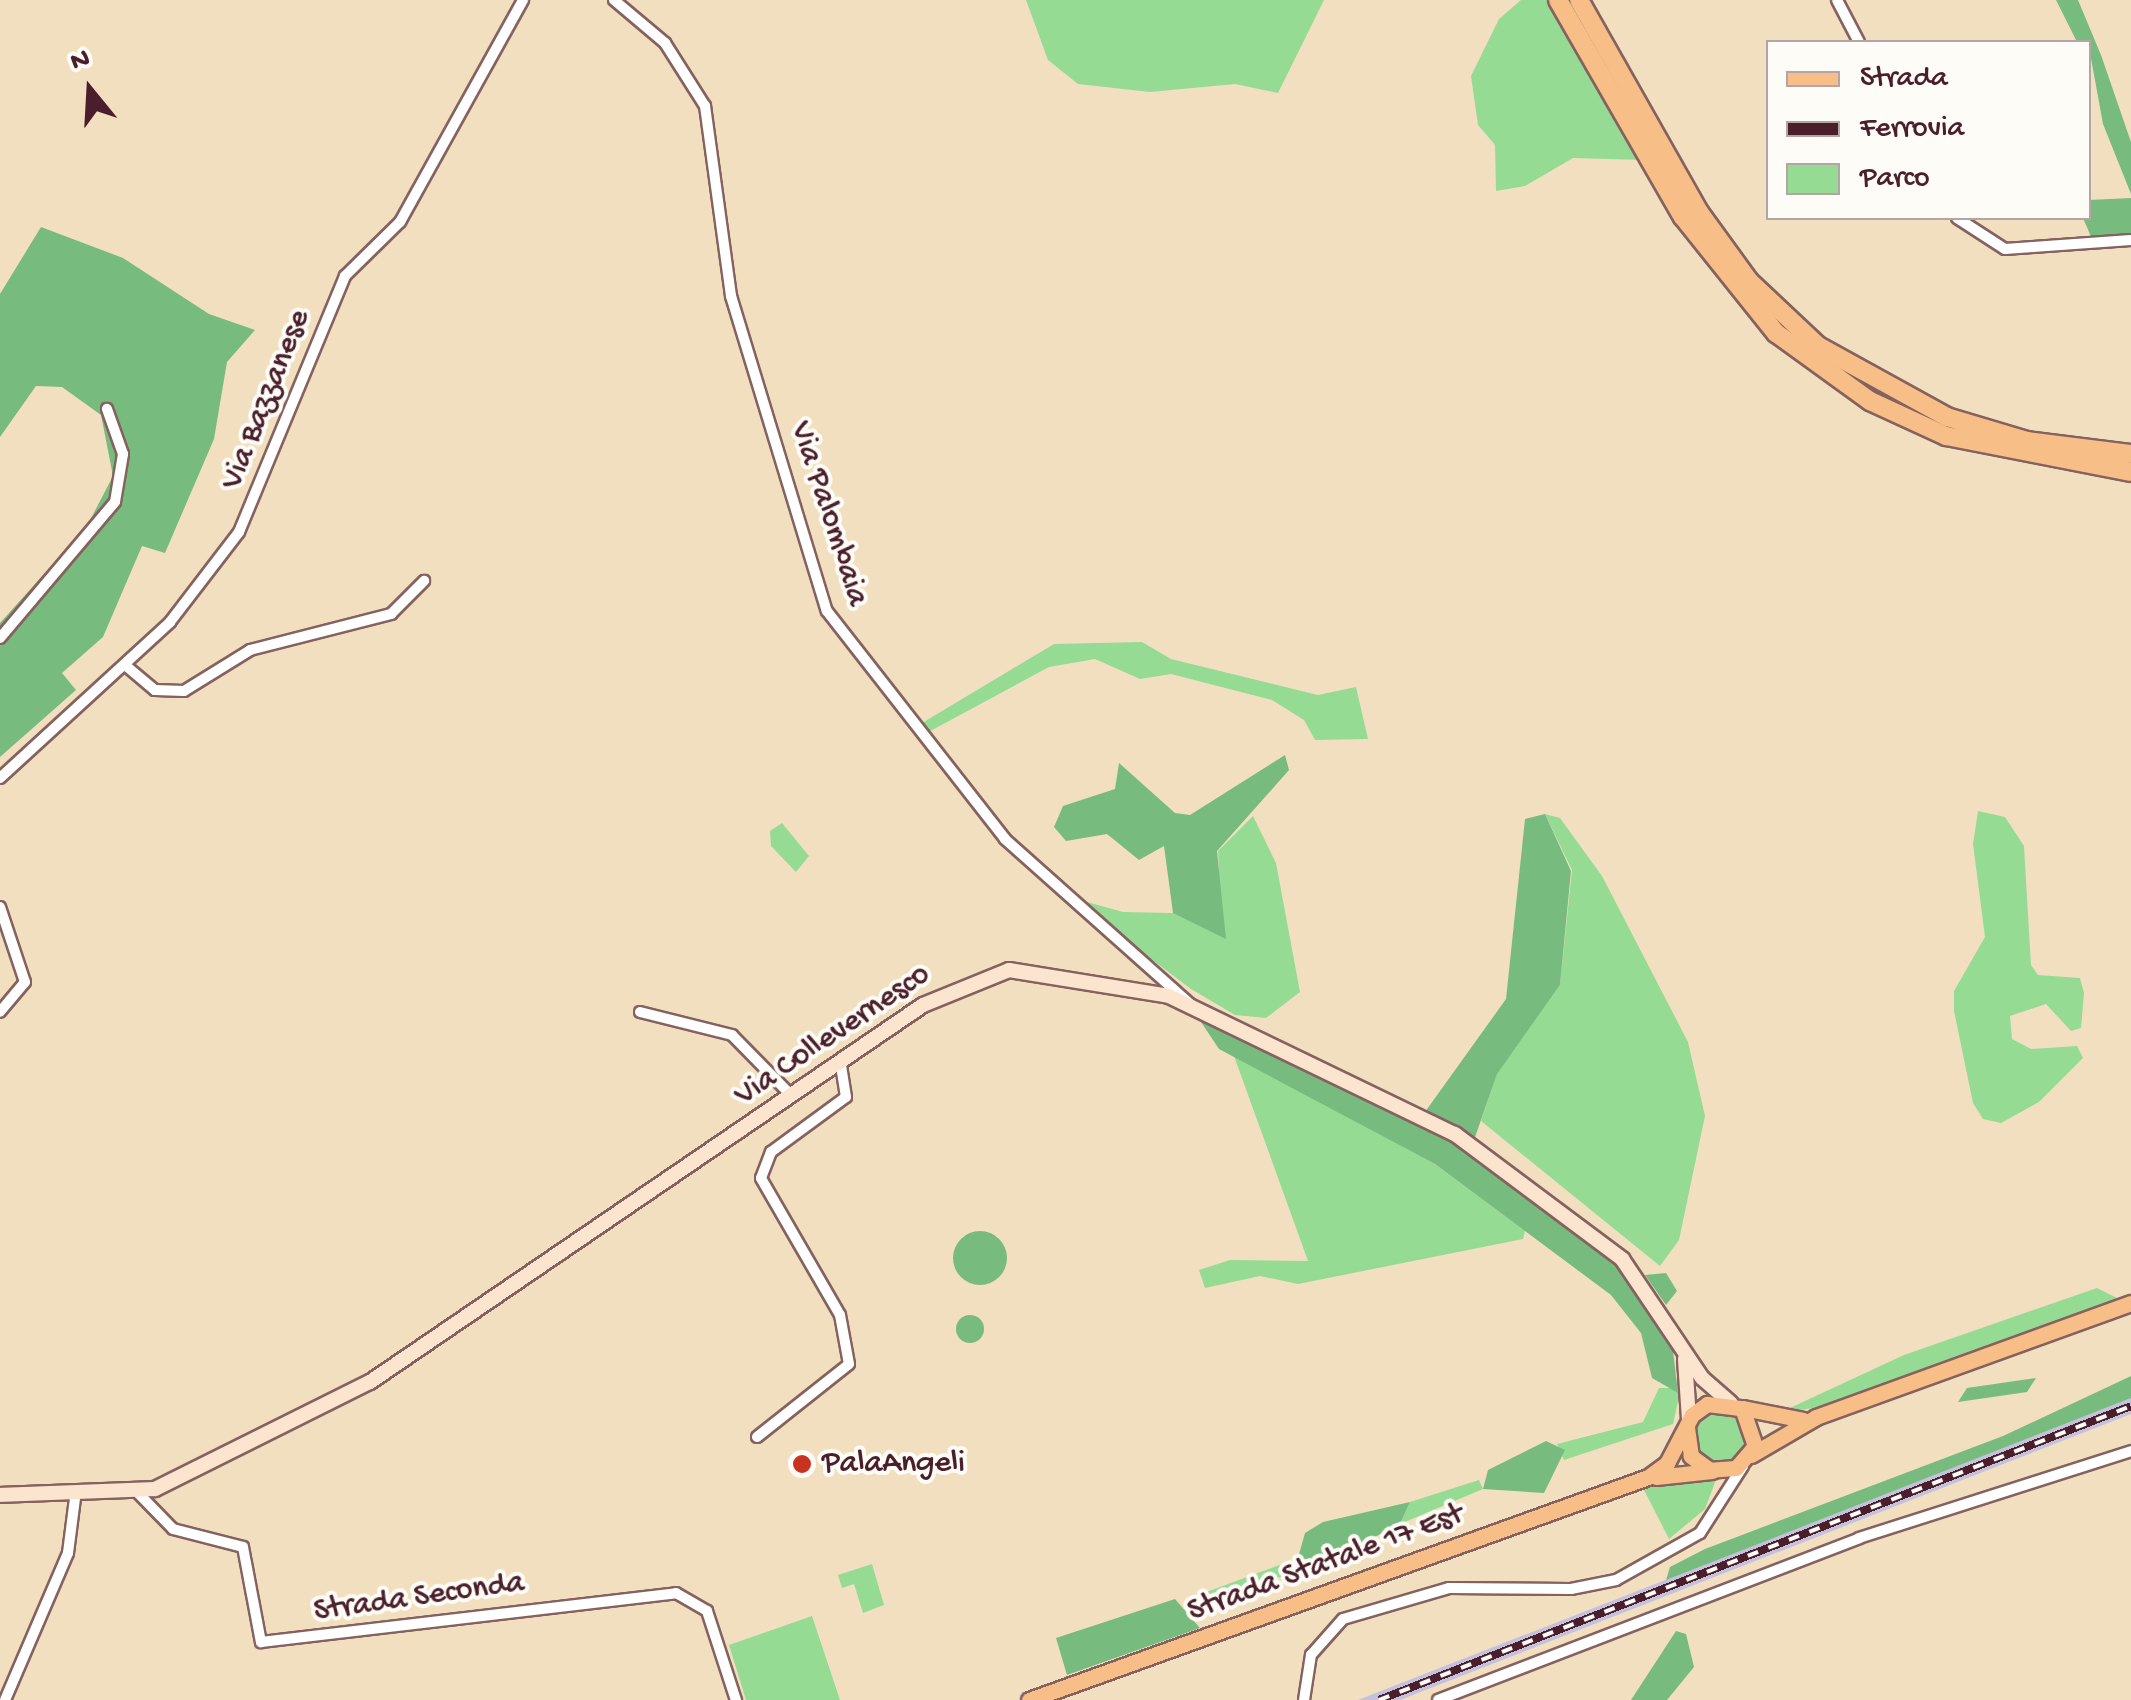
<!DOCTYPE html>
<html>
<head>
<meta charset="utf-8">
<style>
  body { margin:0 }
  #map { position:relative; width:2131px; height:1700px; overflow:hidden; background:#f2dfc0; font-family:"Gochi Hand",sans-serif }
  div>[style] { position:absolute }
  .industrial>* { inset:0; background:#c3c1db }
  .green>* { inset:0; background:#96db94 }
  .round { border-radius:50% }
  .forest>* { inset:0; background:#78bb7e }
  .roads { filter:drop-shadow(2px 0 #85625f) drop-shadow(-2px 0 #85625f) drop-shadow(0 2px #85625f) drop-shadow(0 -2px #85625f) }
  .street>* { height:10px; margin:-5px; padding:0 5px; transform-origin:5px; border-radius:5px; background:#fff }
  .secondary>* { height:14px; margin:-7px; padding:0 7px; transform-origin:7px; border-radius:7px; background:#fce5cf }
  .primary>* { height:15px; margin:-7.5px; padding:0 7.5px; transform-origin:7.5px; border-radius:7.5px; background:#f7be87 }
  .highway>* { height:18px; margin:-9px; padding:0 9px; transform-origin:9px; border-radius:9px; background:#f7be87 }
  .rail>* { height:8px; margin-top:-4px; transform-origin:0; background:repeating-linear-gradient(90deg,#fdfcf7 0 11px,#4a1f2b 0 22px); box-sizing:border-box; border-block:2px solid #4a1f2b }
  .dots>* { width:28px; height:28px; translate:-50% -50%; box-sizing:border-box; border:5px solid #fdfcf7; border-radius:50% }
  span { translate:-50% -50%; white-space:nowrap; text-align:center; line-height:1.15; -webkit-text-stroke:8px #fdfcf7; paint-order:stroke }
  .street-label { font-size:32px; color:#4a1f2b }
  .poi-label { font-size:32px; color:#4a1f2b }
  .left { translate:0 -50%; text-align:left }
  .legend { position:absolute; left:1766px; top:40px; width:325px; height:180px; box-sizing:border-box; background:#fdfcf7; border:2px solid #b5a4a5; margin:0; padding:12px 18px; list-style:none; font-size:30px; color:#4a1f2b }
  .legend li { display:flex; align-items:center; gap:20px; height:50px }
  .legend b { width:50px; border:2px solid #b5a4a5 }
  .north { position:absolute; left:40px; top:40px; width:100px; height:100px; -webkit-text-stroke:8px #fdfcf7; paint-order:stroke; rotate:342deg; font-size:28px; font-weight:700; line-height:40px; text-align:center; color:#4a1f2b }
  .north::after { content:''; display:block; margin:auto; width:35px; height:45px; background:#4a1f2b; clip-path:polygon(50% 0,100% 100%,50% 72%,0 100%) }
</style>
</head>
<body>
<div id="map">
  <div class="industrial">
    <div style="clip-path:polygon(2131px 1398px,2131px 1414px,1671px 1594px,1400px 1700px,1358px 1700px)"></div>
  </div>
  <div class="green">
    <div style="clip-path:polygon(1026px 0,1324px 0,1278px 93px,1235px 84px,1150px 92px,1078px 84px,1048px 60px)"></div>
    <div style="clip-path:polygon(1521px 0,1551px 0,1643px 160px,1573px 158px,1525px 186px,1496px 191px,1495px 145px,1478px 125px,1471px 76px,1499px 19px)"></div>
    <div style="clip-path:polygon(1142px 642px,1171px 659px,1318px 695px,1356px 687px,1368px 739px,1315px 740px,1304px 720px,1272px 700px,1171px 674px,1140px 679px,1095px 659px,1049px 667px,923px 735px,917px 726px,1054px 644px)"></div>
    <div style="clip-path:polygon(1978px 811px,2005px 817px,2024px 846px,2031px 965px,2038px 975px,2080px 978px,2084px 993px,2081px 1028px,2071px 1031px,2046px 1004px,2010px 1016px,2012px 1039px,2031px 1049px,2077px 1046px,2083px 1058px,2039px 1102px,2001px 1123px,1983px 1119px,1973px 1103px,1954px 1011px,1954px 991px,1985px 937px,1973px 844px)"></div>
    <div style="clip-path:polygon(1545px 814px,1560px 818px,1602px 876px,1688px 1042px,1705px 1116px,1679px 1240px,1660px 1266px,1481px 1121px,1497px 1073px,1560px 985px,1572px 870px)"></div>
    <div style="clip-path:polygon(1253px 816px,1276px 863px,1300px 992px,1266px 1018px,1235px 1015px,1191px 989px,1069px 897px,1123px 912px,1221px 914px,1218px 851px)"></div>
    <div style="clip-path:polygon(782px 823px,809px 856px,796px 872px,771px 846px,770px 831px)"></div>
    <div style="clip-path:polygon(1234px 1056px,1435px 1164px,1525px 1231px,1523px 1239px,1298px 1284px,1260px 1276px,1205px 1288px,1199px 1270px,1230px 1260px,1308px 1261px)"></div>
    <div style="clip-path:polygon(2097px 1288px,2119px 1299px,1825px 1406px,1777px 1414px,1904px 1355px)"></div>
    <div style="clip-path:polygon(1659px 1388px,1681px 1388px,1673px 1424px,1564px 1460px,1557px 1444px,1643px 1422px)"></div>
    <div class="round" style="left:1693px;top:1410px;width:54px;height:54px"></div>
    <div style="clip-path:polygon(1717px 1477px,1705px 1509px,1669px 1539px,1643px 1488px)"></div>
    <div style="clip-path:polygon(1479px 1480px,1483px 1489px,1400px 1524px,1410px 1502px)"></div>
    <div style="clip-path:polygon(1298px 1558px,1313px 1566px,1215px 1599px,1201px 1594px)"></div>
    <div style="clip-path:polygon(872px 1564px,884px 1605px,863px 1613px,854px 1584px,842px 1588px,838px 1575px)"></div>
    <div style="clip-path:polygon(812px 1616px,840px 1700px,746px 1700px,729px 1645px)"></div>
  </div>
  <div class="forest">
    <div style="clip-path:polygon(2056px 0,2078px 0,2101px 55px,2131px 142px,2131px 194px,2103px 124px,2088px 42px,2077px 42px)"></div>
    <div style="clip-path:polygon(2131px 198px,2131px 237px,2092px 239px,2083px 218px,2089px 200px)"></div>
    <div style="clip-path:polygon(41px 227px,123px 258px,209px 314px,255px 330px,227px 362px,214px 439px,165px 553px,142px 546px,103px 637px,62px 673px,76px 690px,0 757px,0 623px,87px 526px,113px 476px,101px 415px,62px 387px,36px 386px,0 437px,0 294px)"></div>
    <div style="clip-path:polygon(1285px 755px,1289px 770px,1217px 851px,1226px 939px,1173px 913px,1164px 846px,1139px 860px,1107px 834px,1066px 841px,1054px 827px,1063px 806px,1115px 789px,1119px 763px,1175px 813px,1190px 815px)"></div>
    <div style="clip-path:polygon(1545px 814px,1571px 871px,1560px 985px,1497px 1074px,1473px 1143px,1425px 1112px,1506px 999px,1525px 819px)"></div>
    <div style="clip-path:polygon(1195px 1013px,1436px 1130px,1618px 1264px,1672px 1342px,1678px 1393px,1652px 1378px,1641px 1333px,1611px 1295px,1435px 1164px,1219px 1049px)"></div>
    <div class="round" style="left:953px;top:1231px;width:54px;height:54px"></div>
    <div style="clip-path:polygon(1666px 1273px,1677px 1291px,1666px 1305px,1645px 1275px)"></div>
    <div class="round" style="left:956px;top:1315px;width:28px;height:28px"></div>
    <div style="clip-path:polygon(2131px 1376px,2131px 1398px,1666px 1580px,1670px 1567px,1705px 1549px,2003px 1436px)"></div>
    <div style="clip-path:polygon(2036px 1378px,2027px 1392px,1958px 1402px,1967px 1388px)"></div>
    <div style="clip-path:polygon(1546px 1441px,1565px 1450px,1544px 1493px,1483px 1489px,1488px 1470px)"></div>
    <div style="clip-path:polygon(1410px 1502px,1400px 1524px,1324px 1563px,1298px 1558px,1305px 1533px,1323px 1522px)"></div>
    <div style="clip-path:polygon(1175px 1599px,1200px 1628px,1067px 1675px,1056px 1638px)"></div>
    <div style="clip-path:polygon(1676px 1631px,1686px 1634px,1694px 1667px,1667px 1700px,1631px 1700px)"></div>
  </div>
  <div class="roads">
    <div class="street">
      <div style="left:614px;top:0;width:67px;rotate:40.1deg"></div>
      <div style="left:665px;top:43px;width:75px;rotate:57.6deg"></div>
      <div style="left:705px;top:106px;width:192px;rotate:82.2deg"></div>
      <div style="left:731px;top:296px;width:329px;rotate:73.1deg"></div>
      <div style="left:827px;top:611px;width:289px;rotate:52deg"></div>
      <div style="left:1005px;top:839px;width:249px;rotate:41.7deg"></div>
      <div style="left:1837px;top:0;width:47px;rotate:62.4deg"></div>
      <div style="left:1957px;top:218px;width:57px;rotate:32.9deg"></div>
      <div style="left:2005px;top:249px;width:126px;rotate:-4.1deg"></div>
      <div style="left:0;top:638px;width:178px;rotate:-49.8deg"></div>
      <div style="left:115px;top:502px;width:49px;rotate:-80.5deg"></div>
      <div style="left:123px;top:454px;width:48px;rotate:-109.6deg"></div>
      <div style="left:125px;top:665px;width:39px;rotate:40deg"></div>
      <div style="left:155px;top:690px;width:29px;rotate:2deg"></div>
      <div style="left:184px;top:691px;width:78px;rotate:-31.8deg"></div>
      <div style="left:250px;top:650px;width:146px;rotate:-14.3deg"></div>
      <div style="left:391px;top:614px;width:47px;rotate:-45deg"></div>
      <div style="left:0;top:778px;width:231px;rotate:-42.5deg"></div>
      <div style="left:170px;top:622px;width:113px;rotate:-52.5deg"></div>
      <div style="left:239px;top:532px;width:277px;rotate:-67.5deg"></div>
      <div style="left:345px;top:276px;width:77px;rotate:-44.5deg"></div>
      <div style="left:400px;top:222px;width:254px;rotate:-61deg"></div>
      <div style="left:0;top:907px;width:79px;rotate:71.6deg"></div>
      <div style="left:25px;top:982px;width:39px;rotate:130deg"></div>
      <div style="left:640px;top:1012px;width:95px;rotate:14deg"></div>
      <div style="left:732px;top:1035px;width:84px;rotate:45.5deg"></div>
      <div style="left:757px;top:1437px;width:117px;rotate:-38.4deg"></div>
      <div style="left:849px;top:1364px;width:50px;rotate:-100.4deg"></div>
      <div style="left:840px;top:1315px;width:158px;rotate:-120deg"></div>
      <div style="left:761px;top:1178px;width:28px;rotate:-69deg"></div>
      <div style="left:771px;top:1152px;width:93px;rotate:-36.3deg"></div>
      <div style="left:846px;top:1097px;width:36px;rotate:-99deg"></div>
      <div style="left:139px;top:1494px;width:49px;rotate:45.8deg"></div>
      <div style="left:173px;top:1529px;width:72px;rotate:14.4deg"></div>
      <div style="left:243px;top:1547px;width:97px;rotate:79.3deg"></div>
      <div style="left:261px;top:1642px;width:418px;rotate:-6.7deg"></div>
      <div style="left:676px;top:1593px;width:36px;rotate:30deg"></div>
      <div style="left:707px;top:1611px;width:94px;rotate:72deg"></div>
      <div style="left:5px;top:1700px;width:160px;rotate:-66.8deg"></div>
      <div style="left:68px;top:1553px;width:55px;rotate:-82.7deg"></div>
      <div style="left:1304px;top:1700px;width:46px;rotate:-81.2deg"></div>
      <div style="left:1311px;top:1655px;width:48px;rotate:-48.4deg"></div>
      <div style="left:1343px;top:1619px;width:110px;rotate:-16.3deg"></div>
      <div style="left:1449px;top:1588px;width:122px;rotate:0.5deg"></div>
      <div style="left:1571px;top:1589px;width:46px;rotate:-11.3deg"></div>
      <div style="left:1616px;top:1580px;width:96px;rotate:-29.2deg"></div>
      <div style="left:1700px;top:1533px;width:80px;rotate:-57.3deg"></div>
      <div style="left:1438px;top:1700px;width:451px;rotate:-21deg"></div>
      <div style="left:1859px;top:1538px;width:286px;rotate:-17.7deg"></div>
    </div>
    <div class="secondary">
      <div style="left:1685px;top:1359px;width:61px;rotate:86.2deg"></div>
      <div style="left:0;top:1495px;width:155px;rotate:-2.2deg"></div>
      <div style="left:155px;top:1489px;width:240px;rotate:-26.5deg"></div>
      <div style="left:370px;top:1382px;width:669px;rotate:-34.28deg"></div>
      <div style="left:923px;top:1005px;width:93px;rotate:-22.1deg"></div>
      <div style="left:1009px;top:970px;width:162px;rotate:9.2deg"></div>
      <div style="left:1169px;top:996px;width:318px;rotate:25.8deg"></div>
      <div style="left:1455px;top:1134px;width:209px;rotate:36.8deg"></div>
      <div style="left:1622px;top:1259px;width:143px;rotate:56.1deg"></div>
      <div style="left:1702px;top:1378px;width:38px;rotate:41deg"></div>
    </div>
    <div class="primary">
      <div style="left:1743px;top:1408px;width:61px;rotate:11.3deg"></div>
      <div style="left:1751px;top:1455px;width:75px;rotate:-30.3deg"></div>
      <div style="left:1816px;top:1417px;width:335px;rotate:-19.9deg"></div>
      <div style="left:1656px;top:1477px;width:56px;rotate:-6.1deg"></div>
      <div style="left:1029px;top:1700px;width:658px;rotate:-19.81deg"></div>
      <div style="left:1648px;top:1477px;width:24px;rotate:-36deg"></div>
      <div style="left:1667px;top:1463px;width:54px;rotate:-62.5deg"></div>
      <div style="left:1692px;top:1415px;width:19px;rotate:-36deg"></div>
      <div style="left:1707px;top:1404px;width:35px;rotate:7deg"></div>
      <div style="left:1742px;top:1408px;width:40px;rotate:71.1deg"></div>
      <div style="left:1755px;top:1446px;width:29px;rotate:131deg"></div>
      <div style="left:1736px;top:1468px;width:26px;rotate:176deg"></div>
      <div style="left:1710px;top:1470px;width:24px;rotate:-144deg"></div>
      <div style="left:1691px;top:1456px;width:30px;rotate:-98deg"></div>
    </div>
    <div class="highway">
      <div style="left:1558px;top:0;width:250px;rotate:60.1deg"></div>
      <div style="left:1683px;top:217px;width:149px;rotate:51.3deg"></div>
      <div style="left:1776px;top:333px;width:116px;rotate:35.9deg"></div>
      <div style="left:1870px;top:401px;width:84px;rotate:24.7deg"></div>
      <div style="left:1946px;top:436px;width:188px;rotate:11deg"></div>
      <div style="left:1579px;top:0;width:244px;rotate:60.5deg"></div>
      <div style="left:1699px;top:212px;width:85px;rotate:54.1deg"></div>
      <div style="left:1749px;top:281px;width:95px;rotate:43.3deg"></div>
      <div style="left:1818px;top:346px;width:147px;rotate:28.8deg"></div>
      <div style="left:1947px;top:417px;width:84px;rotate:16.7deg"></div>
      <div style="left:2027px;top:441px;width:105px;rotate:7.1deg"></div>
    </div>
  </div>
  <div class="rail">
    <div style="left:1379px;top:1700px;width:807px;rotate:-21.35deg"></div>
  </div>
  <div class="dots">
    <div style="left:802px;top:1464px;background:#c8321e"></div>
  </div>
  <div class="street-label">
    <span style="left:267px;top:400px;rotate:-68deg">Via Bazzanese</span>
    <span style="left:828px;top:514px;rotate:72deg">Via Palombaia</span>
    <span style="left:833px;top:1036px;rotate:-34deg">Via Collevernesco</span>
    <span style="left:1326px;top:1564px;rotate:-20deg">Strada Statale 17 Est</span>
    <span style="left:419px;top:1598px;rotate:-8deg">Strada Seconda</span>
  </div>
  <div class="poi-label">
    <span class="left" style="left:822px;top:1464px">PalaAngeli</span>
  </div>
  <ul class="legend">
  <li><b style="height:12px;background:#f7be87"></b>Strada</li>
  <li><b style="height:12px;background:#4a1f2b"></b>Ferrovia</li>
  <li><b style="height:28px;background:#96db94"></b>Parco</li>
  </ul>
  <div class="north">N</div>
</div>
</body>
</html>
